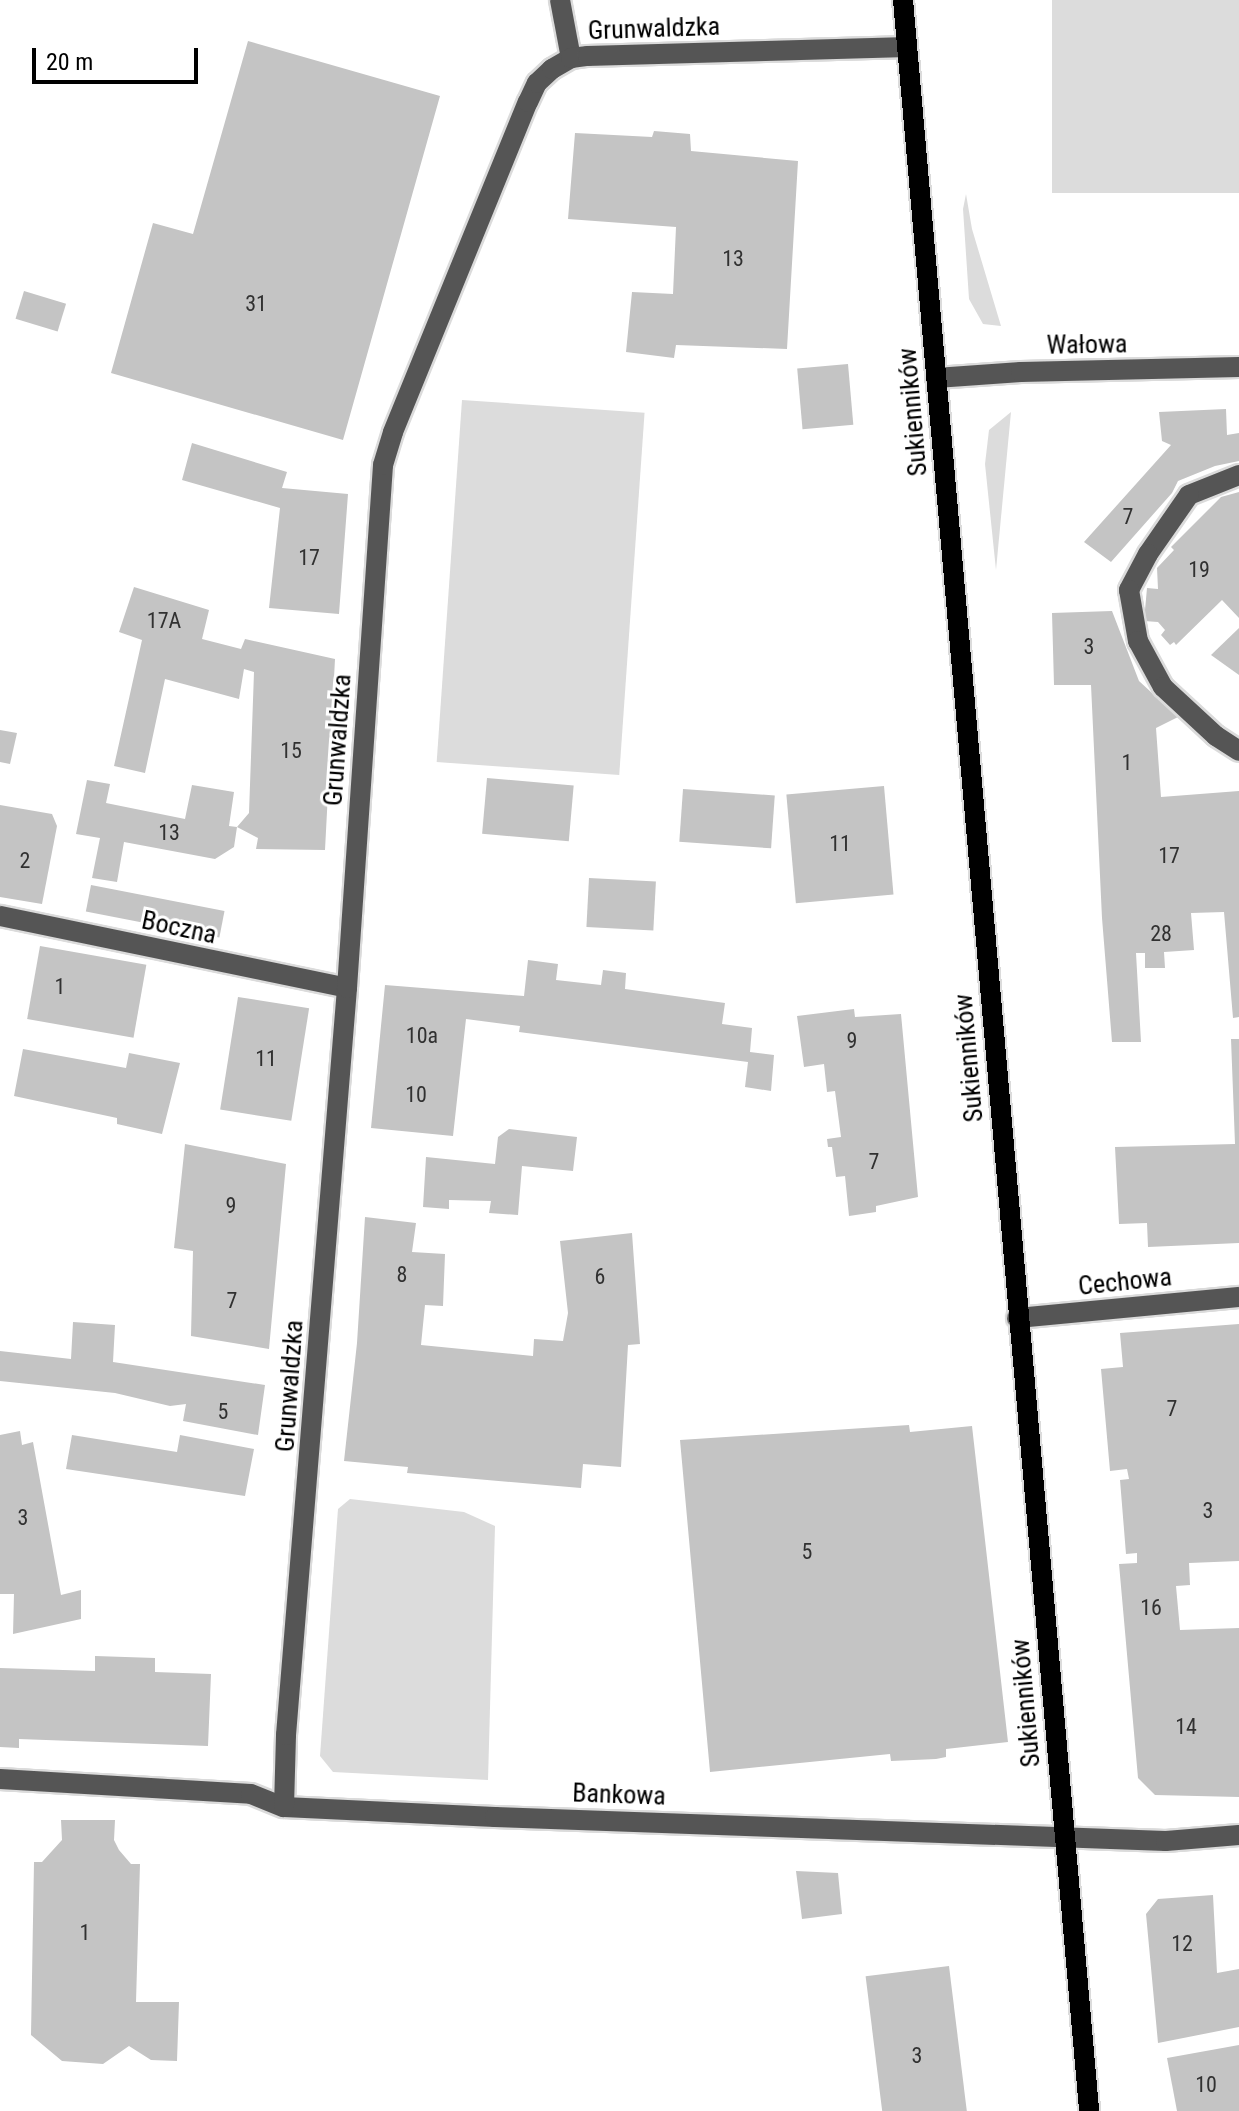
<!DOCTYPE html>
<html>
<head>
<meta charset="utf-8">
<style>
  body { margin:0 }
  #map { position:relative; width:1239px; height:2111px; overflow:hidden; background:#fff; font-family:"Roboto Condensed",sans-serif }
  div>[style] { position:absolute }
  .green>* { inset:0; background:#dcdcdc; transform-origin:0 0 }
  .building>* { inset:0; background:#c4c4c4; transform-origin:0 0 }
  .roads { filter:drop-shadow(2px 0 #dbdbdb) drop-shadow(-2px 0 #dbdbdb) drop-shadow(0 2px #dbdbdb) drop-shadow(0 -2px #dbdbdb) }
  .minor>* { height:20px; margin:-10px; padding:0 10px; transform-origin:10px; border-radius:10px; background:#555 }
  .major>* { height:20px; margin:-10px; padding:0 10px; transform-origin:10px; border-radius:10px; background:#000 }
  span { translate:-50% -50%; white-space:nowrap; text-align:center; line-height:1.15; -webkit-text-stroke:6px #fff; paint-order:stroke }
  .number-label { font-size:22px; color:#313131 }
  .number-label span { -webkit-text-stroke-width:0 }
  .street-label { font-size:26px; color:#000 }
  .scale { position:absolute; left:32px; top:48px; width:166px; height:36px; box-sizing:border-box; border:4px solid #000; border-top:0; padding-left:10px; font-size:24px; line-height:28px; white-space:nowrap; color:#000; -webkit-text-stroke:6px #fff; paint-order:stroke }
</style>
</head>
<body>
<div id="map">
  <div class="green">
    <div style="left:1052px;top:0;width:187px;height:193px"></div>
    <div style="clip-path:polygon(966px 194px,972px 229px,1001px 326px,983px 324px,969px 299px,963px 209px)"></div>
    <div style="left:462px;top:400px;width:183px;height:363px;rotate:4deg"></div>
    <div style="clip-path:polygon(1011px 412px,996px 570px,985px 464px,989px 430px)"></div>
    <div style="clip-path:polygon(350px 1499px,464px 1512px,495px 1526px,488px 1780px,333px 1772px,320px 1756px,338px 1509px)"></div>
  </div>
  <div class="building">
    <div style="clip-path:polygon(248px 41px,440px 96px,343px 440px,111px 373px,153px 223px,193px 234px)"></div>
    <div style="clip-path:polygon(654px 131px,690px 134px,691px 151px,798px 161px,787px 349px,676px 345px,674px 358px,626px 352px,632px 292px,673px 294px,676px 227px,568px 219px,575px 133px,652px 137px)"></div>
    <div style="left:24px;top:291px;width:44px;height:29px;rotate:17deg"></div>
    <div style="left:848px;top:364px;width:61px;height:51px;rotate:85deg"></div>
    <div style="clip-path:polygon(1226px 409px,1227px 435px,1239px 433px,1239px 461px,1215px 466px,1178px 481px,1172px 493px,1111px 562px,1084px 542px,1171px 445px,1162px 441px,1159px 412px)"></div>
    <div style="clip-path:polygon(192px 443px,287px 472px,282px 488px,348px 494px,339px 614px,269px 608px,280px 508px,182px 480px)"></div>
    <div style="clip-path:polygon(1239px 492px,1239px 618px,1222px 600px,1176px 645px,1174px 642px,1170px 645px,1161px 635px,1165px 630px,1158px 622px,1144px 621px,1147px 588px,1158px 589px,1157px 568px,1174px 550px,1171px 547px,1221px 497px)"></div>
    <div style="clip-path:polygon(134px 587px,209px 610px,202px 639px,241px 649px,245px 639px,335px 659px,325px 850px,256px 849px,258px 838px,237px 827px,249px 813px,254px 672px,244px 669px,239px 699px,165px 679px,145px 773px,114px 766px,142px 640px,119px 632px)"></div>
    <div style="clip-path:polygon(1112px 611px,1139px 681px,1178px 717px,1156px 728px,1161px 797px,1239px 791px,1239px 1017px,1233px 1018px,1224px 912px,1191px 913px,1194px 950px,1164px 952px,1165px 968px,1145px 968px,1145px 953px,1136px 953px,1141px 1042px,1112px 1042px,1102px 918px,1091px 685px,1054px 685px,1052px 613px)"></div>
    <div style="clip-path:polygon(1239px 628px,1239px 675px,1211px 655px)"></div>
    <div style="clip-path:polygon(0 730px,17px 733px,10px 764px,0 762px)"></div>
    <div style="left:487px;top:778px;width:87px;height:56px;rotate:5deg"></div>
    <div style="clip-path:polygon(87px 780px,110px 784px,106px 803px,185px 819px,192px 785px,234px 792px,229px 826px,237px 827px,234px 847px,215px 859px,124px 842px,117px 882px,92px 878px,100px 838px,76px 834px)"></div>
    <div style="left:884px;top:786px;width:109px;height:98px;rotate:85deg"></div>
    <div style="left:683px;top:789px;width:92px;height:53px;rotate:4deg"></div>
    <div style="clip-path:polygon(0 805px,52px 814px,57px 826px,42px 904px,0 897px)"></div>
    <div style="left:589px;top:878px;width:67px;height:49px;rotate:3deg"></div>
    <div style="left:91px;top:885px;width:136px;height:27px;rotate:11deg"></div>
    <div style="left:40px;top:946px;width:108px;height:74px;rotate:10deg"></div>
    <div style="clip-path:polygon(528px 960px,558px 964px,556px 980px,601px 985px,603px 970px,626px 973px,625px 989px,725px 1003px,722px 1024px,752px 1028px,750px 1052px,774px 1055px,771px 1091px,745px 1087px,748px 1062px,519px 1032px,520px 1026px,466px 1019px,453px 1136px,371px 1128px,385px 985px,524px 996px)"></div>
    <div style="left:238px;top:997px;width:72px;height:114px;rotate:9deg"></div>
    <div style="clip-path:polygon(854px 1009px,855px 1017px,901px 1014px,918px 1197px,876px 1206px,876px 1212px,849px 1216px,845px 1176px,836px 1177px,832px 1147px,828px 1147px,827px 1139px,841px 1137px,835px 1091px,827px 1092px,824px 1064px,804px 1067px,797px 1016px)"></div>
    <div style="clip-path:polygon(1231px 1039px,1239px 1039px,1239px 1243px,1148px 1247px,1147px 1223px,1119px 1224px,1115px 1147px,1235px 1144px)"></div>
    <div style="clip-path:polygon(23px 1049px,126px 1068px,129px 1053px,180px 1063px,162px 1134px,117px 1124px,117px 1118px,14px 1096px)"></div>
    <div style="clip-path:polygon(509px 1129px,577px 1137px,573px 1171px,522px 1166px,518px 1215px,489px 1213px,491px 1201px,449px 1200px,449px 1209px,423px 1207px,426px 1157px,495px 1164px,498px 1137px)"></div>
    <div style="clip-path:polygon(185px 1144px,286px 1164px,269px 1349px,191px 1336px,193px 1251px,174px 1248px)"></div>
    <div style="clip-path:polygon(365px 1217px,416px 1223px,412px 1252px,445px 1254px,443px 1306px,425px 1305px,421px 1345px,533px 1356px,534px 1339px,563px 1341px,568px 1313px,560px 1241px,632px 1233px,640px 1344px,628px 1345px,621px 1467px,583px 1464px,581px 1488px,407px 1473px,408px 1467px,344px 1461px,357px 1343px)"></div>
    <div style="clip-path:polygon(73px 1322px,115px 1325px,113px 1362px,265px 1385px,258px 1435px,183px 1421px,186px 1404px,170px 1406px,115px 1393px,0 1381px,0 1351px,71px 1359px)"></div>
    <div style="clip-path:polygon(1239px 1324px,1239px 1561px,1189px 1563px,1190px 1585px,1176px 1586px,1180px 1630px,1239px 1628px,1239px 1797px,1155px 1795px,1138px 1778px,1119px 1564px,1137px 1563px,1137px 1553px,1126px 1554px,1120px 1480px,1129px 1479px,1127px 1469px,1110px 1471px,1101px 1369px,1123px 1367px,1120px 1333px)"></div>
    <div style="clip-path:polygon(909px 1425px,910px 1432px,972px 1426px,1008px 1742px,946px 1749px,946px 1757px,936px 1759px,891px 1761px,890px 1754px,710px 1772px,680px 1440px)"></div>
    <div style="clip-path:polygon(20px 1431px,22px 1445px,33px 1442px,61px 1595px,81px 1590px,81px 1619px,13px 1634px,14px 1594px,0 1594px,0 1435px)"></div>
    <div style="clip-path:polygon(72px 1435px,177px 1452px,180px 1435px,254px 1449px,245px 1496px,66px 1469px)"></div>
    <div style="clip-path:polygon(95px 1656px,155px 1658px,155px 1672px,211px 1674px,208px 1746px,19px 1739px,19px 1748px,0 1747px,0 1668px,95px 1671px)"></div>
    <div style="clip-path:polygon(61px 1820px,115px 1820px,114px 1840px,119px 1850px,131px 1864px,140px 1864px,136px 2002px,179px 2002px,177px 2061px,151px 2060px,129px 2046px,103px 2064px,62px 2061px,31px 2035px,34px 1862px,42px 1862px,62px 1840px)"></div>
    <div style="clip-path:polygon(796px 1871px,838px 1873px,842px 1914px,802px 1919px)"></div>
    <div style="clip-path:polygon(1213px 1895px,1217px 1973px,1239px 1969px,1239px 2027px,1158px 2043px,1146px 1914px,1158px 1899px)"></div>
    <div style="left:949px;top:1966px;width:146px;height:84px;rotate:83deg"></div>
    <div style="clip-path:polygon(1239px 2045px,1239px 2111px,1177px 2111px,1167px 2058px)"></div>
  </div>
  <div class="roads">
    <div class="minor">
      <div style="left:560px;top:0;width:59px;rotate:79.3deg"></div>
      <div style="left:936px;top:378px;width:85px;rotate:-4deg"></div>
      <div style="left:1021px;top:372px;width:218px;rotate:-1.3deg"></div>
      <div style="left:1239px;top:475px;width:54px;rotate:158.2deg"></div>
      <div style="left:1189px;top:495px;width:72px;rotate:124.8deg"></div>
      <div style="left:1148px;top:554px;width:41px;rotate:117.8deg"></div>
      <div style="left:1129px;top:590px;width:52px;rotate:80deg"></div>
      <div style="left:1138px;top:641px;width:52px;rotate:61.5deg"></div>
      <div style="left:1163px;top:687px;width:72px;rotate:42.8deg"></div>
      <div style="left:1216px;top:736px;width:27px;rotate:33deg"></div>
      <div style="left:0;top:916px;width:354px;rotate:11.7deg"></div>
      <div style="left:1017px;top:1318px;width:223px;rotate:-5.4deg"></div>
      <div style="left:0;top:1779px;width:251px;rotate:3.4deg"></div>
      <div style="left:251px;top:1794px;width:35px;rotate:22deg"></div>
      <div style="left:284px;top:1807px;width:211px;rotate:2.7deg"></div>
      <div style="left:495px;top:1817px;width:671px;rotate:2.05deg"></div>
      <div style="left:1166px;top:1841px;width:73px;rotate:-4.7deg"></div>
      <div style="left:284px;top:1807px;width:72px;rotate:-88.4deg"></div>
      <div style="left:286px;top:1735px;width:749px;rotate:-85.33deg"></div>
      <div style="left:347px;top:988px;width:524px;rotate:-86.06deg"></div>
      <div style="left:383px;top:465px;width:34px;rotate:-73deg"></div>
      <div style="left:393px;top:432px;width:357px;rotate:-67.8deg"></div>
      <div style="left:528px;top:102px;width:21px;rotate:-65deg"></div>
      <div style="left:537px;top:83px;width:21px;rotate:-43deg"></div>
      <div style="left:552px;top:69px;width:22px;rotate:-30deg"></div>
      <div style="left:571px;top:58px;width:17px;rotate:-7deg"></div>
      <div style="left:588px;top:56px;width:319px;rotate:-1.6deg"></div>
    </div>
    <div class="major">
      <div style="left:903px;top:0;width:2119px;rotate:84.96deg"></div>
    </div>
  </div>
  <div class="number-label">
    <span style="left:733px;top:259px">13</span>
    <span style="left:256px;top:304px">31</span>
    <span style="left:1128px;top:517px">7</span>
    <span style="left:309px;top:558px">17</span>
    <span style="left:1199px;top:570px">19</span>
    <span style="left:164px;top:621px">17A</span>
    <span style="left:1089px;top:647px">3</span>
    <span style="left:291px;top:751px">15</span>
    <span style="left:1127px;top:763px">1</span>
    <span style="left:169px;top:833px">13</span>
    <span style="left:840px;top:844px">11</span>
    <span style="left:1169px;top:856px">17</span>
    <span style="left:25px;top:861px">2</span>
    <span style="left:1161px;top:934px">28</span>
    <span style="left:60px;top:987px">1</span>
    <span style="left:422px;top:1036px">10a</span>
    <span style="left:852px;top:1041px">9</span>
    <span style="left:266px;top:1059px">11</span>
    <span style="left:416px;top:1095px">10</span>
    <span style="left:874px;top:1162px">7</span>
    <span style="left:231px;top:1206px">9</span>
    <span style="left:402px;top:1275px">8</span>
    <span style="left:600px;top:1277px">6</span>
    <span style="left:232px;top:1301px">7</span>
    <span style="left:1172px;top:1409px">7</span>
    <span style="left:223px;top:1412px">5</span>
    <span style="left:1208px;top:1511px">3</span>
    <span style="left:23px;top:1518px">3</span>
    <span style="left:807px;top:1552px">5</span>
    <span style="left:1151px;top:1608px">16</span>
    <span style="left:1186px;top:1727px">14</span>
    <span style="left:85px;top:1933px">1</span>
    <span style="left:1182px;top:1944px">12</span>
    <span style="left:917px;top:2056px">3</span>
    <span style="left:1206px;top:2085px">10</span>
  </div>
  <div class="street-label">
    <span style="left:654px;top:29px;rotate:-2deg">Grunwaldzka</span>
    <span style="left:1087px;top:345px;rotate:-1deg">Wałowa</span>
    <span style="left:913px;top:412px;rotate:-95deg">Sukienników</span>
    <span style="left:338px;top:740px;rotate:-86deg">Grunwaldzka</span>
    <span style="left:179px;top:928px;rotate:12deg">Boczna</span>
    <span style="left:969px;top:1058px;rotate:-95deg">Sukienników</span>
    <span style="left:1125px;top:1282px;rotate:-6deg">Cechowa</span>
    <span style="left:290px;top:1386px;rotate:-86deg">Grunwaldzka</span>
    <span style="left:1026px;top:1703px;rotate:-95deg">Sukienników</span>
    <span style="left:619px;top:1795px;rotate:2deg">Bankowa</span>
  </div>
  <div class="scale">20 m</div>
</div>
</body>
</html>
